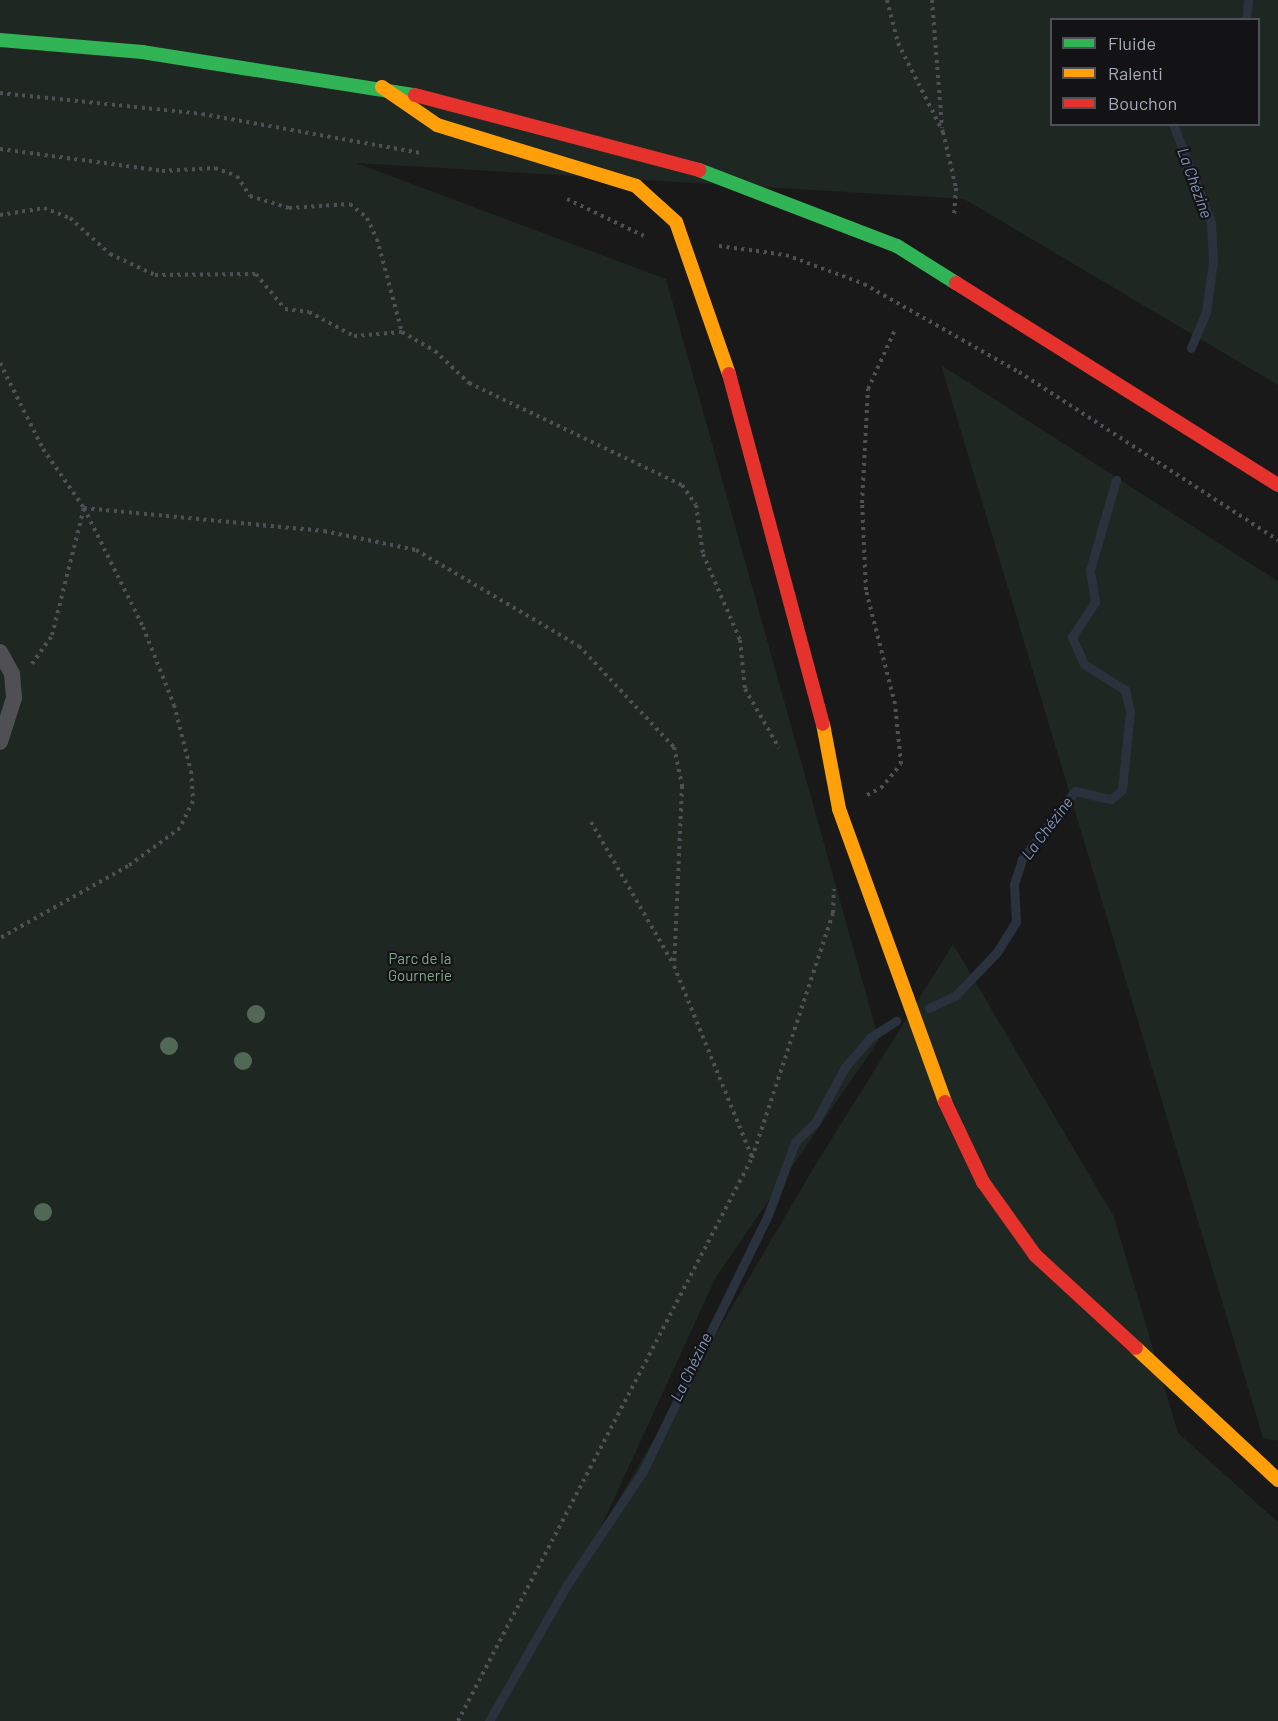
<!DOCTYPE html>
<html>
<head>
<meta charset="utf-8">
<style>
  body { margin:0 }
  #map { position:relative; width:1278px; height:1721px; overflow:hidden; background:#19191a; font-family:Barlow,sans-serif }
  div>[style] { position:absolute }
  .green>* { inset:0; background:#1e2721 }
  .stream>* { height:9px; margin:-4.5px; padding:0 4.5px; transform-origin:4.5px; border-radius:4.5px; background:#2a323d }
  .path>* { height:4px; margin-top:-2px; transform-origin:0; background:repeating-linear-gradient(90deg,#4f5056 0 3px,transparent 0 7.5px) }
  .lane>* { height:16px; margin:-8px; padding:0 8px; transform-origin:8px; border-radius:8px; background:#4f4f54 }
  .fast>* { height:14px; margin:-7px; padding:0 7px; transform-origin:7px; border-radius:7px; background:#30b455 }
  .slow>* { height:14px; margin:-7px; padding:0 7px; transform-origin:7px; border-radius:7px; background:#ff9f0a }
  .jam>* { height:14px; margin:-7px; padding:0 7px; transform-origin:7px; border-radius:7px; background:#e5322d }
  .trees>* { width:18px; height:18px; margin:-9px; border-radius:50%; background:#516856 }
  span { translate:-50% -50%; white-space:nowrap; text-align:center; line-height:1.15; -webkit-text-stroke:4.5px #131316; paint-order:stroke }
  .park-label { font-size:15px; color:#7ea888 }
  .water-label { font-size:16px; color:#7d94ba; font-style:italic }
  .legend { position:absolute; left:1050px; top:18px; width:210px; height:108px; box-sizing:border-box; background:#131316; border:2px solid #4f5058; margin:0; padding:8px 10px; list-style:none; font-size:18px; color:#a9acbc }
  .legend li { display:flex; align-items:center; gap:12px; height:30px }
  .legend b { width:30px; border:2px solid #4f5058 }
</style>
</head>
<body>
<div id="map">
  <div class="green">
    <div style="clip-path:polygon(evenodd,0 0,1278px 0,1278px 385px,964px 199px,356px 163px,666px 279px,879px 1040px,716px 1277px,596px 1538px,816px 1164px,953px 944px,1114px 1217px,1178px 1433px,1278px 1522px,1278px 1721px,0 1721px,0 0,1052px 20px,1258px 20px,1258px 124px,1052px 124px,1052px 20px)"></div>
    <div style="clip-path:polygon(941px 365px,1278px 581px,1278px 1441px,1263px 1438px)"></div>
  </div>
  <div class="stream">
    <div style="left:1246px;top:20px;width:20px;rotate:-84deg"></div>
    <div style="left:1173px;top:124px;width:105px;rotate:68.8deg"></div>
    <div style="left:1211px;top:222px;width:39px;rotate:87deg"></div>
    <div style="left:1213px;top:261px;width:51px;rotate:97.8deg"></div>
    <div style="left:1206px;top:312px;width:39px;rotate:113deg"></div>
    <div style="left:929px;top:1008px;width:29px;rotate:-25deg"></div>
    <div style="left:955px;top:996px;width:61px;rotate:-46.3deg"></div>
    <div style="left:997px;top:952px;width:36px;rotate:-58deg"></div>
    <div style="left:1016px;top:922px;width:38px;rotate:-93deg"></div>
    <div style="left:1014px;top:884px;width:26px;rotate:-72deg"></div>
    <div style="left:1022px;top:859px;width:86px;rotate:-52.1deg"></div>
    <div style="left:1075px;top:791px;width:37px;rotate:13deg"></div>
    <div style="left:1111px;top:799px;width:14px;rotate:-39deg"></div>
    <div style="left:1122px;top:790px;width:79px;rotate:-84.2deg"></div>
    <div style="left:1130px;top:711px;width:22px;rotate:-103deg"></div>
    <div style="left:1125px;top:690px;width:49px;rotate:-147.6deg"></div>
    <div style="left:1084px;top:664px;width:30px;rotate:-114deg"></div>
    <div style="left:1072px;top:637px;width:42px;rotate:-56.7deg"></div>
    <div style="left:1095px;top:602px;width:32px;rotate:-99deg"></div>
    <div style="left:1090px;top:570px;width:94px;rotate:-73.9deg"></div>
    <div style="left:489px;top:1721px;width:157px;rotate:-60.2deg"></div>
    <div style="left:567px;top:1585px;width:137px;rotate:-56.3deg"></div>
    <div style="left:643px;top:1471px;width:285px;rotate:-64deg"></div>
    <div style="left:768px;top:1215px;width:78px;rotate:-69.7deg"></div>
    <div style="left:795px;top:1142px;width:28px;rotate:-44deg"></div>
    <div style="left:815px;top:1123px;width:64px;rotate:-61.8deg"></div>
    <div style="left:845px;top:1067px;width:40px;rotate:-49deg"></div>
    <div style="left:871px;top:1037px;width:30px;rotate:-33deg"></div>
  </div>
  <div class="path">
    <div style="left:887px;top:0;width:44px;rotate:75.7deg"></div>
    <div style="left:898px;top:43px;width:100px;rotate:63.2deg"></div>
    <div style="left:943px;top:132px;width:57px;rotate:76.9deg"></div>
    <div style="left:956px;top:188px;width:29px;rotate:94deg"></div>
    <div style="left:932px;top:0;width:128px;rotate:85.5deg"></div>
    <div style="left:0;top:93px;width:203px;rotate:5.9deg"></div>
    <div style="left:202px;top:114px;width:221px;rotate:10.1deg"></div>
    <div style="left:0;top:149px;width:163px;rotate:7.7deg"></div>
    <div style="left:162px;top:171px;width:53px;rotate:-3.2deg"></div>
    <div style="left:215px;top:168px;width:23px;rotate:20deg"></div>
    <div style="left:237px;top:176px;width:24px;rotate:57deg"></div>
    <div style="left:250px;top:196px;width:41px;rotate:17.1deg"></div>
    <div style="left:289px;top:208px;width:61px;rotate:-3.8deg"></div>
    <div style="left:350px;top:204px;width:22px;rotate:39deg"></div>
    <div style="left:367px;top:218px;width:23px;rotate:65deg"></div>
    <div style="left:377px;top:239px;width:96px;rotate:75deg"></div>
    <div style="left:402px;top:332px;width:38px;rotate:30deg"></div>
    <div style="left:435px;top:351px;width:47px;rotate:43.3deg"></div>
    <div style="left:469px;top:383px;width:236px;rotate:25.6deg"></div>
    <div style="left:682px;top:485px;width:24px;rotate:55deg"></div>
    <div style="left:696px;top:505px;width:49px;rotate:81.9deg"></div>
    <div style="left:703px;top:554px;width:94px;rotate:66.7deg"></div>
    <div style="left:740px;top:640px;width:49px;rotate:84.2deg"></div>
    <div style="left:745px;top:689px;width:68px;rotate:60deg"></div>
    <div style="left:567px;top:199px;width:85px;rotate:25.7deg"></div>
    <div style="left:0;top:215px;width:45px;rotate:-9deg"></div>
    <div style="left:44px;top:208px;width:28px;rotate:21deg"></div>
    <div style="left:70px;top:218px;width:54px;rotate:42deg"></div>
    <div style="left:110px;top:254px;width:50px;rotate:25deg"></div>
    <div style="left:155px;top:275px;width:101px;rotate:-0.6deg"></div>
    <div style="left:256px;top:274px;width:45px;rotate:50.4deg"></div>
    <div style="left:285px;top:309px;width:24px;rotate:7deg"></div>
    <div style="left:309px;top:312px;width:51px;rotate:28.1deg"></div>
    <div style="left:354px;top:336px;width:48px;rotate:-4.8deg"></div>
    <div style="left:719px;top:246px;width:68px;rotate:7.7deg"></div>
    <div style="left:786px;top:255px;width:83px;rotate:20.4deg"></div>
    <div style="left:864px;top:284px;width:178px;rotate:29.6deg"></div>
    <div style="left:1019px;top:372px;width:309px;rotate:33deg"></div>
    <div style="left:0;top:363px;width:96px;rotate:63.4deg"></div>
    <div style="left:43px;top:449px;width:72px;rotate:55.2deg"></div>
    <div style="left:84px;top:508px;width:133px;rotate:63.6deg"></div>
    <div style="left:143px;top:627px;width:84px;rotate:68.3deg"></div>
    <div style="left:174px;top:705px;width:68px;rotate:75.6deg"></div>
    <div style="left:191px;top:771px;width:30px;rotate:86deg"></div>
    <div style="left:193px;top:801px;width:30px;rotate:116deg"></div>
    <div style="left:180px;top:828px;width:64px;rotate:143.8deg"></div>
    <div style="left:128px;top:866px;width:147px;rotate:150.6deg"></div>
    <div style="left:32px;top:664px;width:35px;rotate:-55deg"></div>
    <div style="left:52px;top:635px;width:131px;rotate:-75.9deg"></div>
    <div style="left:84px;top:508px;width:241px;rotate:5.5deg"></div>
    <div style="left:324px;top:531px;width:94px;rotate:11.7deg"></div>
    <div style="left:416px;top:550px;width:189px;rotate:30.5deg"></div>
    <div style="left:579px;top:646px;width:139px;rotate:46.8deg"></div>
    <div style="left:674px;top:747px;width:40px;rotate:78deg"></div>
    <div style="left:682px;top:786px;width:180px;rotate:92.5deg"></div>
    <div style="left:674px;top:966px;width:206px;rotate:67.8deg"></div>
    <div style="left:867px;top:795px;width:16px;rotate:-27deg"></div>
    <div style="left:881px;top:788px;width:31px;rotate:-50deg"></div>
    <div style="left:901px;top:764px;width:60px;rotate:-95.7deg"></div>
    <div style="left:895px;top:704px;width:118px;rotate:-104.3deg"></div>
    <div style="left:866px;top:590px;width:87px;rotate:-92.6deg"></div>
    <div style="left:862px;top:503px;width:114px;rotate:-87deg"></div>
    <div style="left:868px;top:389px;width:63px;rotate:-65.5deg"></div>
    <div style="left:591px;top:822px;width:165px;rotate:59.9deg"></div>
    <div style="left:458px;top:1721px;width:635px;rotate:-62.43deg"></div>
    <div style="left:752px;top:1158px;width:258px;rotate:-71.7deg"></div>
    <div style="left:833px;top:913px;width:24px;rotate:-88deg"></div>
  </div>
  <div class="lane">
    <div style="left:0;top:652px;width:25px;rotate:61deg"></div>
    <div style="left:12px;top:674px;width:24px;rotate:85deg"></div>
    <div style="left:14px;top:698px;width:46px;rotate:107.7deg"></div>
  </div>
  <div class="fast">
    <div style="left:0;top:40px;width:143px;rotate:4.8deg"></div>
    <div style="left:142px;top:52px;width:276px;rotate:9deg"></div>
    <div style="left:699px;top:170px;width:212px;rotate:21deg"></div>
    <div style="left:897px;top:246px;width:70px;rotate:32.1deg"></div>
  </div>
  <div class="slow">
    <div style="left:382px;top:87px;width:67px;rotate:34.6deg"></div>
    <div style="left:437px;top:125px;width:208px;rotate:17deg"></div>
    <div style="left:636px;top:186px;width:54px;rotate:42deg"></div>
    <div style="left:676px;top:222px;width:161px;rotate:70.8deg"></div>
    <div style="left:823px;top:724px;width:86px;rotate:79.3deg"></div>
    <div style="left:839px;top:809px;width:312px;rotate:70.1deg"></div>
    <div style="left:1136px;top:1348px;width:194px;rotate:42.9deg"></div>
  </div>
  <div class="jam">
    <div style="left:415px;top:95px;width:294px;rotate:14.8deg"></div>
    <div style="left:956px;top:283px;width:380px;rotate:32.1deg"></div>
    <div style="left:729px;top:374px;width:362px;rotate:75deg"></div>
    <div style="left:945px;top:1102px;width:89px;rotate:64.6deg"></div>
    <div style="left:983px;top:1182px;width:90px;rotate:54.5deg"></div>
    <div style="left:1035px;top:1255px;width:137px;rotate:42.6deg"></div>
  </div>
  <div class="trees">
    <div style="left:256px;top:1014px"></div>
    <div style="left:169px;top:1046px"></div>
    <div style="left:243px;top:1061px"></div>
    <div style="left:43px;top:1212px"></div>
  </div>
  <div class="park-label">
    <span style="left:420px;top:967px">Parc de la<br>Gournerie</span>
  </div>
  <div class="water-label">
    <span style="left:1195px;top:183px;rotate:70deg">La Chézine</span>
    <span style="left:1047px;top:828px;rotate:-53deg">La Chézine</span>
    <span style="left:691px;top:1367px;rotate:-64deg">La Chézine</span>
  </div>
  <ul class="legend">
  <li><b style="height:8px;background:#30b455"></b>Fluide</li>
  <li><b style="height:8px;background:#ff9f0a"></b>Ralenti</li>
  <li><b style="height:8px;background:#e5322d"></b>Bouchon</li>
  </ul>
</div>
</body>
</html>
